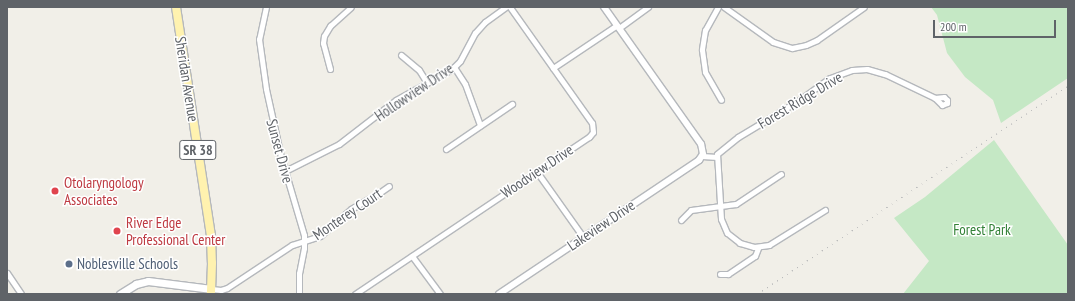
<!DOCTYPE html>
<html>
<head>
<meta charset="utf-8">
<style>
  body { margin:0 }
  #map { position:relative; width:1075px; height:301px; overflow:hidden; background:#f1efe8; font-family:"PT Sans Narrow",sans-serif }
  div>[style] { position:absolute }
  .green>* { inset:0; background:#c5e8c5 }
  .roads { filter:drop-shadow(1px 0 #b5b8bc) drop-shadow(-1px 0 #b5b8bc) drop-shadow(0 1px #b5b8bc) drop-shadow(0 -1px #b5b8bc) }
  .minor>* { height:5px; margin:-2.5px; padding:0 2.5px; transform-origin:2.5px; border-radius:2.5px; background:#fff }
  .tertiary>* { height:6px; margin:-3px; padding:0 3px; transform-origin:3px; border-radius:3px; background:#fff }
  .secondary>* { height:7px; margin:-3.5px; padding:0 3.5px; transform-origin:3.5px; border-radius:3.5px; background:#fff }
  .primary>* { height:8px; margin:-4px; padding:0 4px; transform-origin:4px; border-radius:4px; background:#fff2af }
  .rail>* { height:1px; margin-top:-0.5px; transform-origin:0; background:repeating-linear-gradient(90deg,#b6b7b8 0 1px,transparent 0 6px) }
  .dots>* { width:11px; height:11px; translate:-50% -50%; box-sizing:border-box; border:2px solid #fff; border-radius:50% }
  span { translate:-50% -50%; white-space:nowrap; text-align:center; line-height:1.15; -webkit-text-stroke:3px #fff; paint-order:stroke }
  .shield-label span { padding:1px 3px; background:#fff; border:1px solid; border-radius:3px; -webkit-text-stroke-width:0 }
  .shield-label { font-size:14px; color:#5f6368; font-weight:700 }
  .street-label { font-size:15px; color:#5f6368 }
  .health-label { font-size:15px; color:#be3a42 }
  .left { translate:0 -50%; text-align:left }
  .park-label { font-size:15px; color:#348238 }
  .service-label { font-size:15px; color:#4e5e75 }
  .frame { position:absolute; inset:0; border:8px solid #5f6368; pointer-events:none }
  .scale { position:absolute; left:933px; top:20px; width:123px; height:18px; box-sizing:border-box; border:2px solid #5f6368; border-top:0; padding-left:5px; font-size:12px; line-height:14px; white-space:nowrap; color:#5f6368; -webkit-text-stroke:3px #fff; paint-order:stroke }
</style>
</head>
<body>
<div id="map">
  <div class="green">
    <div style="clip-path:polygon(931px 7px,1068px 7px,1068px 78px,1001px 123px,993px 100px,965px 77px,947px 53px,937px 15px)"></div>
    <div style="clip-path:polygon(994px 140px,1068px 245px,1068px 294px,903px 294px,929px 261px,894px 218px,925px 197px)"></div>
  </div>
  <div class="roads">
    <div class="minor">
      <div style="left:266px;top:7px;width:33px;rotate:102deg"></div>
      <div style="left:259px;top:39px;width:50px;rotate:82deg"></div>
      <div style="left:266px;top:89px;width:70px;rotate:77.6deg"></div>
      <div style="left:281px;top:157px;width:81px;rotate:73.6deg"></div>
      <div style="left:304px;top:235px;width:13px;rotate:90deg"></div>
      <div style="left:304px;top:248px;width:25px;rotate:101deg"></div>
      <div style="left:299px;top:273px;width:21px;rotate:90deg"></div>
      <div style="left:718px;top:7px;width:26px;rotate:119deg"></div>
      <div style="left:705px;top:30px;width:20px;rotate:99deg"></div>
      <div style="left:702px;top:50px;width:22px;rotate:82deg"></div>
      <div style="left:705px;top:72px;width:32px;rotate:60deg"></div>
      <div style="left:724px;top:7px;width:60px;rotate:35.5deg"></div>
      <div style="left:773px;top:42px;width:20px;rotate:18deg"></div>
      <div style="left:792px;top:48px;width:14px;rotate:-12deg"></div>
      <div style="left:806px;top:45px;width:12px;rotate:-24deg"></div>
      <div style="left:817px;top:40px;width:57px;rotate:-35.1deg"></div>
      <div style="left:619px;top:28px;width:36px;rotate:-36deg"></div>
      <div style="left:401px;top:55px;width:23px;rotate:40deg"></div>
      <div style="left:419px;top:70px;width:15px;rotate:58deg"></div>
      <div style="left:454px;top:67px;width:20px;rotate:57deg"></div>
      <div style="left:465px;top:84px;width:44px;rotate:69.9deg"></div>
      <div style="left:553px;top:68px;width:77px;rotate:-33.9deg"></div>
      <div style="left:330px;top:69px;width:27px;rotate:-105deg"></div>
      <div style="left:323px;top:43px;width:7px;rotate:-82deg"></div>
      <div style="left:324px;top:36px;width:12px;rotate:-59deg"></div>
      <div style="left:330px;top:26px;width:28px;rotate:-42deg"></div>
      <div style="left:446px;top:149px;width:80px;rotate:-34.3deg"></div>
      <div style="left:702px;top:156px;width:15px;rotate:4deg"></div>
      <div style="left:285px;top:171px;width:60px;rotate:-26.6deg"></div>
      <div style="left:339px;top:144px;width:72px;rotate:-37.7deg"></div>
      <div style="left:396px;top:100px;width:64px;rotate:-29deg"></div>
      <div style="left:452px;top:69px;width:11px;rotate:-45deg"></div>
      <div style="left:460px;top:61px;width:32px;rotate:-62deg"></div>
      <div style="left:475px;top:33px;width:15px;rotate:-48deg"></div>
      <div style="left:485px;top:22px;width:26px;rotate:-36deg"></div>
      <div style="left:537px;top:172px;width:80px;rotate:54.7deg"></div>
      <div style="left:825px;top:210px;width:66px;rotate:148deg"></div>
      <div style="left:769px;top:245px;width:15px;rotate:172deg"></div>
      <div style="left:754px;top:247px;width:15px;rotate:-164deg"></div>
      <div style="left:740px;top:243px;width:16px;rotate:-142deg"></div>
      <div style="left:727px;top:233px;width:15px;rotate:-113deg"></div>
      <div style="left:721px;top:219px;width:65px;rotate:-93.5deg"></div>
      <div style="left:717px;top:154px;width:27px;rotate:-39deg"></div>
      <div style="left:738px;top:137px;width:70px;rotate:-31deg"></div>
      <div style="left:798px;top:101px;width:39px;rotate:-36deg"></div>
      <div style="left:830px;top:78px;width:23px;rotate:-20deg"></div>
      <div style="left:852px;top:70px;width:15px;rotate:-4deg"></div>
      <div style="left:867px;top:69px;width:19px;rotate:16deg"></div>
      <div style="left:885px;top:74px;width:55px;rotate:25.6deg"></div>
      <div style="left:935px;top:98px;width:10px;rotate:45deg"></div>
      <div style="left:942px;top:105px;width:5px;rotate:-22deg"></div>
      <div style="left:947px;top:103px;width:3px;rotate:-90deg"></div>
      <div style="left:947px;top:100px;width:4px;rotate:-135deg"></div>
      <div style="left:944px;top:97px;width:9px;rotate:174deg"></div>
      <div style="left:681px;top:220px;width:14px;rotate:-45deg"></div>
      <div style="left:691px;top:210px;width:45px;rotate:-7.6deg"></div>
      <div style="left:736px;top:204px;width:54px;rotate:-33.7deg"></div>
      <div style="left:412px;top:256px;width:47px;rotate:53.6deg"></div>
      <div style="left:7px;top:273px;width:25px;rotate:56deg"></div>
      <div style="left:720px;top:274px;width:8px"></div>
      <div style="left:728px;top:274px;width:32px;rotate:-34deg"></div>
      <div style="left:755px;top:256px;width:9px;rotate:-69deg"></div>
      <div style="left:211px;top:289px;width:10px;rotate:6deg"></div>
      <div style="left:221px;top:290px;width:6px;rotate:-18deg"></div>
      <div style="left:227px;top:288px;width:78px;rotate:-33.5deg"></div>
      <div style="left:292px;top:245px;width:29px;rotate:-18deg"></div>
      <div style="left:320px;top:236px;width:41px;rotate:-41.1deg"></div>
      <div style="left:351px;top:209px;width:32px;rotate:-30deg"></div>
      <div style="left:379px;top:193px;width:12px;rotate:-35deg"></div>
      <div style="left:355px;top:294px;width:282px;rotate:-33.9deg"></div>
      <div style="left:589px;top:137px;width:6px;rotate:-51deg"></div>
      <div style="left:593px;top:132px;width:9px;rotate:-96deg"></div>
      <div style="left:592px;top:123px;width:142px;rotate:-125.3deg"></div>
    </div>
    <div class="tertiary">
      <div style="left:499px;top:294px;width:241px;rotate:-33.8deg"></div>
      <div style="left:699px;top:160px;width:7px;rotate:-56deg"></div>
      <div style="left:703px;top:154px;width:10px;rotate:-101deg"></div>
      <div style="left:701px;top:144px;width:168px;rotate:-125.3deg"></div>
    </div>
    <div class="secondary">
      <div style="left:120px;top:294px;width:19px;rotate:-32deg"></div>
      <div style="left:136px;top:284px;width:12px;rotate:-14deg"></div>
      <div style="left:148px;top:281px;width:64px;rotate:7.2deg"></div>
    </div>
    <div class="primary">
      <div style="left:176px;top:7px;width:233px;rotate:81.3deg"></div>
      <div style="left:211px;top:237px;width:26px;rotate:88deg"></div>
      <div style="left:212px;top:263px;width:31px;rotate:92deg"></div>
    </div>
  </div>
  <div class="rail">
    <div style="left:757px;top:294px;width:374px;rotate:-33.8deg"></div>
  </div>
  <div class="dots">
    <div style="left:55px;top:191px;background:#e0444e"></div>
    <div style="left:117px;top:231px;background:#e0444e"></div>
    <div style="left:69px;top:264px;background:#5c6f8a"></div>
  </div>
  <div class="shield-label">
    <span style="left:198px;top:150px">SR 38</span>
  </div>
  <div class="street-label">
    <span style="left:187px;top:79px;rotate:81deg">Sheridan Avenue</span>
    <span style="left:414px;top:92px;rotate:-34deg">Hollowview Drive</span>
    <span style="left:800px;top:100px;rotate:-31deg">Forest Ridge Drive</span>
    <span style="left:280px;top:151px;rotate:75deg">Sunset Drive</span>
    <span style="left:537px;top:171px;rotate:-34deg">Woodview Drive</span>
    <span style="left:347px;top:214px;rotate:-34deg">Monterey Court</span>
    <span style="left:601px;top:225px;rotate:-34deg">Lakeview Drive</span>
  </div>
  <div class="health-label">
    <span class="left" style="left:64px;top:191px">Otolaryngology<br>Associates</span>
    <span class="left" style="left:126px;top:231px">River Edge<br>Professional Center</span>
  </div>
  <div class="park-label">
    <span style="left:982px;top:230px">Forest Park</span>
  </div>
  <div class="service-label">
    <span class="left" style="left:77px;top:264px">Noblesville Schools</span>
  </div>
  <div class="frame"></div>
  <div class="scale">200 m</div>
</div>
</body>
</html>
